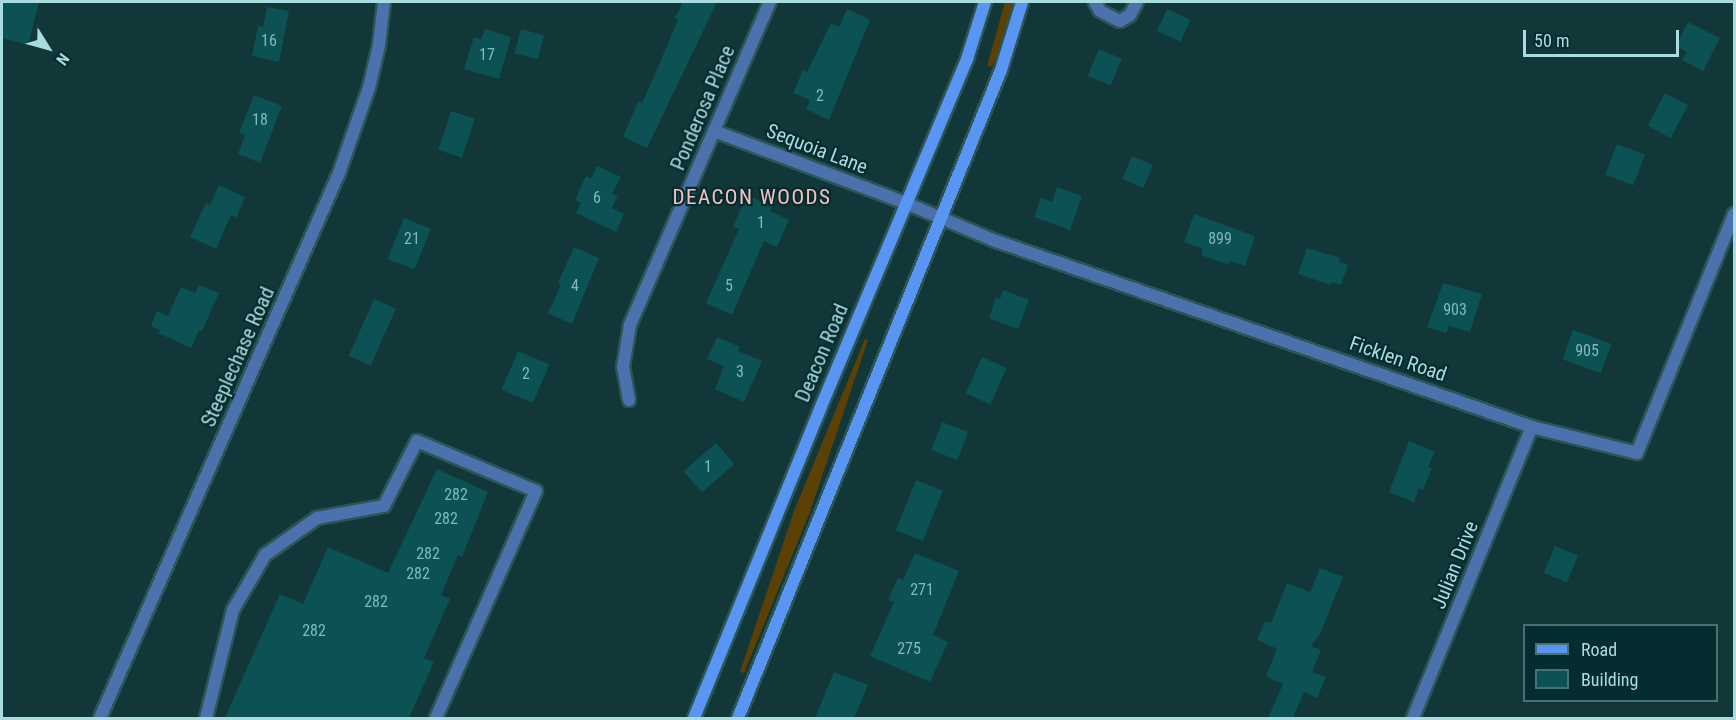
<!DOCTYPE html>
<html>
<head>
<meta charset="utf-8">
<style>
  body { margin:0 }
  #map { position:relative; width:1736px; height:720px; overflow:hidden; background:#113738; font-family:"Roboto Condensed",sans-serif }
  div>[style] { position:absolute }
  .green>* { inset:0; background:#5d4003 }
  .building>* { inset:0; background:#0c5153; transform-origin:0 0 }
  .roads { filter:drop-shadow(2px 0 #2c5556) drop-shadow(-2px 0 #2c5556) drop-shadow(0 2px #2c5556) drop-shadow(0 -2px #2c5556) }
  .service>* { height:12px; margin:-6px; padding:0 6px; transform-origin:6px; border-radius:6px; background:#4c72ad }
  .minor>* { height:12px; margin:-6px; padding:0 6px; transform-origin:6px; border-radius:6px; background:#4c72ad }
  .secondary>* { height:12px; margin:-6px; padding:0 6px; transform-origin:6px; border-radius:6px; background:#5996f4 }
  span { translate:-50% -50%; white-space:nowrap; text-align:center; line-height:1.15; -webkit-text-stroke:4.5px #052c2e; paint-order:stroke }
  .number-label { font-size:16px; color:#82b9bb }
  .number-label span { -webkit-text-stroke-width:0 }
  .street-label { font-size:20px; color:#a9dcde }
  .neighbourhood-label { font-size:21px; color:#f5c1c0; letter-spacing:1.5px }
  .frame { position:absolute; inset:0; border:3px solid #a9dcde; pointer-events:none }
  .legend { position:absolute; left:1523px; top:624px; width:195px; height:78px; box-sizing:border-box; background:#052c2e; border:2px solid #477274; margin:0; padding:8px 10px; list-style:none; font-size:18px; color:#a9dcde }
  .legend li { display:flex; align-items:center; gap:12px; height:30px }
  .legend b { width:30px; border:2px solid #477274 }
  .north { position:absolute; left:18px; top:18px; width:60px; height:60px; -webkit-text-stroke:4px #052c2e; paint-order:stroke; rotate:127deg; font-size:16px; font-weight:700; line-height:24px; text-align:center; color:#a9dcde }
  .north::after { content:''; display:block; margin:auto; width:21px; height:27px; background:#a9dcde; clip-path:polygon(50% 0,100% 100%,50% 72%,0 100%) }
  .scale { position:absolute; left:1523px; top:30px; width:156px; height:27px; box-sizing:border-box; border:3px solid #a9dcde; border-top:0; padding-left:8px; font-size:18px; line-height:21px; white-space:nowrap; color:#a9dcde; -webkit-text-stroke:4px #052c2e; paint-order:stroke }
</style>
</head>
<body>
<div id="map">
  <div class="green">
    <div style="clip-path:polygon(1005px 2px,1014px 2px,997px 55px,992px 67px,987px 66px)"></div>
    <div style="clip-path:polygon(865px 339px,868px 340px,810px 512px,744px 673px,740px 672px,794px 511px)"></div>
  </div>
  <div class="building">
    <div style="clip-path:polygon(2px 2px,39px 2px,28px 45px,2px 38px)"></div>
    <div style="clip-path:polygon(683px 2px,717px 2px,647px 148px,623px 137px,638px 102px,642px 103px,655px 74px,678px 20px,675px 18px)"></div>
    <div style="clip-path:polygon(267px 7px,289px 11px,279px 62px,252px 56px,258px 26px,263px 27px)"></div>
    <div style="clip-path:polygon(847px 9px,870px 20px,829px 120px,806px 109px,810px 100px,793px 93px,803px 70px,807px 72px,831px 23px,839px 27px)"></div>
    <div style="left:1167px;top:9px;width:26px;height:24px;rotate:25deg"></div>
    <div style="clip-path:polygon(1688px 22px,1720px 38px,1703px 71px,1682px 60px,1687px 52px,1676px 46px)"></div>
    <div style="clip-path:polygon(485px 29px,511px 37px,499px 79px,464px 69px,474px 37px,481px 39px)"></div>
    <div style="left:521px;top:29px;width:24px;height:25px;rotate:15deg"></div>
    <div style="left:1099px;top:49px;width:25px;height:29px;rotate:23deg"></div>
    <div style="left:1665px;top:93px;width:26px;height:37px;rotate:28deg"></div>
    <div style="clip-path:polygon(254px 95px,282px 106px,260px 163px,238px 154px,245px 135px,239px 133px)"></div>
    <div style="left:451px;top:111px;width:25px;height:41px;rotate:18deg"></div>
    <div style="left:1617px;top:144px;width:30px;height:33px;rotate:21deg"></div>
    <div style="left:1132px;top:156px;width:23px;height:25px;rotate:23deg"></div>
    <div style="clip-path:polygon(597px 166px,621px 177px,612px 194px,618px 196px,612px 208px,624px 214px,616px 232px,576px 213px,581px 203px,575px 200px,586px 176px,591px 179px)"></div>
    <div style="clip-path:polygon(219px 185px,245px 197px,236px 218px,231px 215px,216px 249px,190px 237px,206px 203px,210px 205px)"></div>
    <div style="clip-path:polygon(1057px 187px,1082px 196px,1070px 230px,1034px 217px,1041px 197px,1052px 202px)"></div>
    <div style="clip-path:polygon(747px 195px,772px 206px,770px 211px,789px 220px,777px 247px,764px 241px,732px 315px,706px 303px,739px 229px,733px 227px)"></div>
    <div style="clip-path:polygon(1194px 214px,1255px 236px,1245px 266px,1230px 261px,1229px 265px,1201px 255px,1203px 249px,1184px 242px)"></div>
    <div style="left:404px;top:218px;width:29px;height:44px;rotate:22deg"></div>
    <div style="clip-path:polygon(574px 247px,599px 258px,572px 324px,548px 313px,561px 285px,558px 283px)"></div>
    <div style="clip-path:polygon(1307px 248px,1340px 258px,1339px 262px,1348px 265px,1341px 285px,1332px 282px,1331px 285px,1298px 274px)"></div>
    <div style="clip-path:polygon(1443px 283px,1482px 294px,1470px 332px,1449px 326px,1446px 333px,1427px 327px)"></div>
    <div style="clip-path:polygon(199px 285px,219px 293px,202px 331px,199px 330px,191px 348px,158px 333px,160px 330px,151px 326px,157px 311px,168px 316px,181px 287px,195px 293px)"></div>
    <div style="clip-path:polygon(1003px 290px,1029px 300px,1018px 329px,989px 318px,996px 297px,1000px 299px)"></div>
    <div style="left:374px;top:299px;width:24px;height:62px;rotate:24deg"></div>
    <div style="left:1573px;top:330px;width:41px;height:31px;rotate:20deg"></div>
    <div style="clip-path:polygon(717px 337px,740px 347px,738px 351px,762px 361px,744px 402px,715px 389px,724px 366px,707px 359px)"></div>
    <div style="left:518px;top:351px;width:34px;height:42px;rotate:23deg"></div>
    <div style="left:982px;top:357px;width:27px;height:40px;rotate:24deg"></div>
    <div style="left:942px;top:422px;width:28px;height:30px;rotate:21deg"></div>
    <div style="clip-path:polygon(1409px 441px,1435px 452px,1428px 467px,1432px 468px,1423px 490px,1419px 488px,1414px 502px,1389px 492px)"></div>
    <div style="left:716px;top:443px;width:28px;height:43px;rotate:49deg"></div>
    <div style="clip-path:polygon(437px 469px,488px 492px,462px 557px,458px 555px,441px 595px,450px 599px,424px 658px,434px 662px,409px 718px,225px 718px,280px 594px,303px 604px,328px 547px,388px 573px)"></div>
    <div style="left:916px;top:480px;width:29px;height:54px;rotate:22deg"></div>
    <div style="left:1555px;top:546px;width:25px;height:29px;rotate:23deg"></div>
    <div style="clip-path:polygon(915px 553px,959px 571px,933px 635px,948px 642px,930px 682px,870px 656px,894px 602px,888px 600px,898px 578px,903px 580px)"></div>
    <div style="clip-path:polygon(1320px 568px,1343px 577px,1320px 634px,1311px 646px,1321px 650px,1312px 672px,1326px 677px,1317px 698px,1304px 692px,1293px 718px,1268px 718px,1283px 684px,1266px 676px,1277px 649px,1257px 640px,1265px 621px,1271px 623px,1287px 583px,1310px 592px)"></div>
    <div style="clip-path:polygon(834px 672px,868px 685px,854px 718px,815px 718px)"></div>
  </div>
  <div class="roads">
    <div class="service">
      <div style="left:1095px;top:2px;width:10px;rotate:61deg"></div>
      <div style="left:1100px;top:11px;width:22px;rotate:27deg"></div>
      <div style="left:1120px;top:21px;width:12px;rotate:-31deg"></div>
      <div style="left:1130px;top:15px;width:15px;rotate:-62deg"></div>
      <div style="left:206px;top:718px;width:111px;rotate:-76deg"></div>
      <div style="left:233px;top:610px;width:64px;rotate:-59.8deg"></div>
      <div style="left:265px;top:555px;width:64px;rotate:-35.4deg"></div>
      <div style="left:317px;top:518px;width:68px;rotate:-10.2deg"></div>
      <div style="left:384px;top:506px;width:73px;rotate:-63.1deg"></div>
      <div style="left:417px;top:441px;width:129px;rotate:22.8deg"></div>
      <div style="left:536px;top:491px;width:248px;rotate:113.8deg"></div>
    </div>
    <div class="minor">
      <div style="left:714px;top:131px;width:205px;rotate:20.6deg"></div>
      <div style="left:906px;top:203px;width:95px;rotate:23deg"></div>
      <div style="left:993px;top:240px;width:571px;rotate:19.13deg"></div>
      <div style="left:1532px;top:427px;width:108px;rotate:13.9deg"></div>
      <div style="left:1637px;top:453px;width:258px;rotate:-67.9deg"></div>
      <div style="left:629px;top:400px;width:34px;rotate:-100deg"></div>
      <div style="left:623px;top:367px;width:43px;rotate:-80.5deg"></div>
      <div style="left:630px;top:325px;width:352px;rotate:-66.6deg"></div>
      <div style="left:100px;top:718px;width:595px;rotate:-66.32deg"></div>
      <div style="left:339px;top:173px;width:90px;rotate:-70.6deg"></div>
      <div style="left:369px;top:88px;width:44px;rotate:-76.9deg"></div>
      <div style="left:379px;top:45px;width:43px;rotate:-83.4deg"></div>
      <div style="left:1413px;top:718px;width:314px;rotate:-67.8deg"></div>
    </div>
    <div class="secondary">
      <div style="left:694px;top:718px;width:334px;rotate:-67.8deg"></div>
      <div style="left:820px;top:409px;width:380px;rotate:-67.2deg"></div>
      <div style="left:967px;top:59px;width:60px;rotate:-72.5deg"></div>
      <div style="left:738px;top:718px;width:699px;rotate:-67.91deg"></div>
      <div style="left:1001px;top:70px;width:71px;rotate:-72.8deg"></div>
    </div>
  </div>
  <div class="number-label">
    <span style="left:269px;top:41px">16</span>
    <span style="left:487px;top:55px">17</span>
    <span style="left:820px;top:96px">2</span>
    <span style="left:260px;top:120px">18</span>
    <span style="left:597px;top:198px">6</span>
    <span style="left:761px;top:223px">1</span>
    <span style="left:412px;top:239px">21</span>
    <span style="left:1220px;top:239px">899</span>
    <span style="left:575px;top:286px">4</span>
    <span style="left:729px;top:286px">5</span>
    <span style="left:1455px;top:310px">903</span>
    <span style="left:1587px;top:351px">905</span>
    <span style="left:740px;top:372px">3</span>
    <span style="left:526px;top:374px">2</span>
    <span style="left:708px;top:467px">1</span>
    <span style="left:456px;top:495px">282</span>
    <span style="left:446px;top:519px">282</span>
    <span style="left:428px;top:554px">282</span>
    <span style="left:418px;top:574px">282</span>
    <span style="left:922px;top:590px">271</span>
    <span style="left:376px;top:602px">282</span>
    <span style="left:314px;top:631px">282</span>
    <span style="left:909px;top:649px">275</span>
  </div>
  <div class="street-label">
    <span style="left:703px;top:108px;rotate:-67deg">Ponderosa Place</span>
    <span style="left:817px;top:149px;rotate:21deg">Sequoia Lane</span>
    <span style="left:822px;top:353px;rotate:-67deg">Deacon Road</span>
    <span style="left:238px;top:357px;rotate:-66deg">Steeplechase Road</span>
    <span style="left:1398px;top:359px;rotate:19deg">Ficklen Road</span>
    <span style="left:1455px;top:565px;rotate:-68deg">Julian Drive</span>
  </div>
  <div class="neighbourhood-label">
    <span style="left:752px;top:197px">DEACON WOODS</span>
  </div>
  <div class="frame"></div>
  <ul class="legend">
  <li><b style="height:8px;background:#5996f4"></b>Road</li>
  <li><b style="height:16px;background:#0c5153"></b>Building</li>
  </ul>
  <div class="north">N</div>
  <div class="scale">50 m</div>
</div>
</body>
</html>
